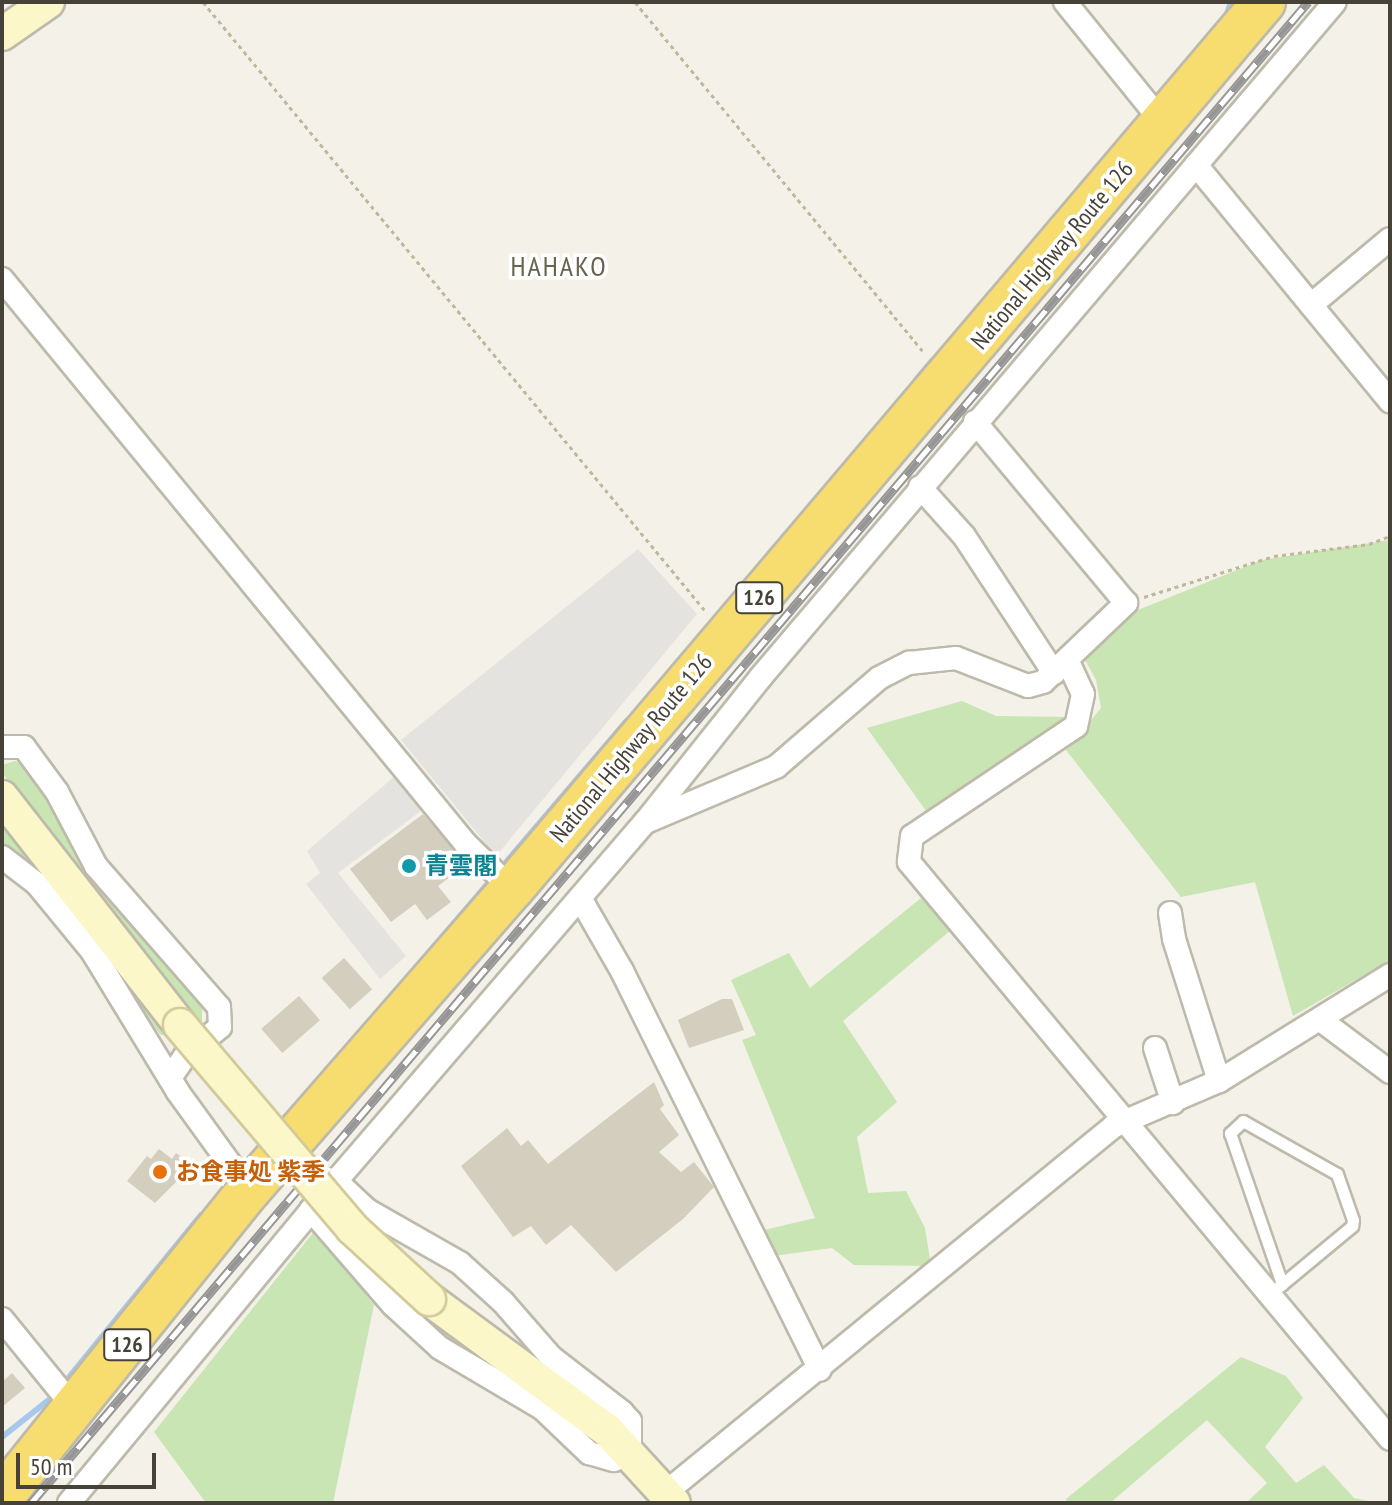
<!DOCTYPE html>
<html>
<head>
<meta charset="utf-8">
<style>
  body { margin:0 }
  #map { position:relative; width:1392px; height:1505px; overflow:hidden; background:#f3f1e8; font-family:"PT Sans Narrow","Noto Sans JP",sans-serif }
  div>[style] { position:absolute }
  .green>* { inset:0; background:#c8e5b3 }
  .parking>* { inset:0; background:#e5e3df }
  .stream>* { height:6px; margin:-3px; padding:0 3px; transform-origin:3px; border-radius:3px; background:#a7c7ed }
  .building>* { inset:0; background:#d4cebe; transform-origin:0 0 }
  .path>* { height:3px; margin-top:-1.5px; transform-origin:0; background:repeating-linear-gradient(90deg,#bfb89d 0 4px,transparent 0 8px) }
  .roads { filter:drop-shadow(2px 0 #bebaab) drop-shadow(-2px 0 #bebaab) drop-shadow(0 2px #bebaab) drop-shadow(0 -2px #bebaab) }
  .lane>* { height:11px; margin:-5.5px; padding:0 5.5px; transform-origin:5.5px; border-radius:5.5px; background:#fff }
  .street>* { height:22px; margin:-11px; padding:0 11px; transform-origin:11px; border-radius:11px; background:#fff }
  .secondary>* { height:32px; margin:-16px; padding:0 16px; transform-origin:16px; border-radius:16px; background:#fcf7c9 }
  .highway>* { height:42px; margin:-21px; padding:0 21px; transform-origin:21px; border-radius:21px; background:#f7dc6f }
  .rail>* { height:9px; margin-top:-4.5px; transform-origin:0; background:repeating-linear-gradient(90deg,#fff 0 18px,#969696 0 36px); box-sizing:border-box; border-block:2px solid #969696 }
  .bridges { filter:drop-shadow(2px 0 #d1ca99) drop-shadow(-2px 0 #d1ca99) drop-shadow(0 2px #d1ca99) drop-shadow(0 -2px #d1ca99) }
  .secondary-bridge>* { height:32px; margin:-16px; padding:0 16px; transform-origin:16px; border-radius:16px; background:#fcf7c9 }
  .dots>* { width:22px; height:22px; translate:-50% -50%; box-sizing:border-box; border:4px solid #fff; border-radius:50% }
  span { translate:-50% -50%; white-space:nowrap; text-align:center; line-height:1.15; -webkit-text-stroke:7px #fff; paint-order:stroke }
  .shield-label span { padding:2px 6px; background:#fff; border:2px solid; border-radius:6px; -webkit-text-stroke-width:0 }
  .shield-label { font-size:22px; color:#464237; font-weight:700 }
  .street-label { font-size:24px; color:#464237 }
  .culture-label { font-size:24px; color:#0d838f; font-weight:700 }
  .left { translate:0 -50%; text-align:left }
  .food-label { font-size:24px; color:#c56008; font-weight:700 }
  .quarter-label { font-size:28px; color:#68624f; letter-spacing:2px }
  .frame { position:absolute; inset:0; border:4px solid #464237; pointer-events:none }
  .scale { position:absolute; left:16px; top:1453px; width:140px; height:36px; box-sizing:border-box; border:4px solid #464237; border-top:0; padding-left:10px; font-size:24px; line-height:28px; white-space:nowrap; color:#464237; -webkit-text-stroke:6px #fff; paint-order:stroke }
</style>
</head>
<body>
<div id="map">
  <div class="green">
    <div style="clip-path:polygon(1390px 540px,1390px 960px,1293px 1016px,1255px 882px,1181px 897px,1066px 750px,1101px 708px,1096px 680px,1085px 660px,1133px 612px,1262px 560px)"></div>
    <div style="clip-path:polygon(962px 701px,996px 716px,1067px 717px,1059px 732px,929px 815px,867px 728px)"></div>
    <div style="clip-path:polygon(15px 761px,28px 767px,202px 1000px,202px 1021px,197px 1024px,2px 773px,2px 765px)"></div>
    <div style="clip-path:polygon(2px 826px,179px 1036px,161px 1035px,2px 850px)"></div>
    <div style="clip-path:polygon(926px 894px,952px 929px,843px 1021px,897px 1102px,857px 1137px,868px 1193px,906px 1191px,925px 1228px,931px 1266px,854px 1265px,832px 1248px,773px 1256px,764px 1230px,815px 1218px,742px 1040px,756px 1035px,731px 980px,789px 953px,810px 988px)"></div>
    <div style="clip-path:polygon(316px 1229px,374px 1305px,333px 1503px,206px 1503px,154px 1432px)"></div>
    <div style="clip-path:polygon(1241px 1357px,1286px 1376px,1303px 1398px,1265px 1447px,1296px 1483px,1324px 1465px,1354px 1498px,1378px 1503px,1246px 1503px,1267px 1483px,1207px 1420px,1110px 1503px,1068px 1503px,1066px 1499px)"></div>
  </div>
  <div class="parking">
    <div style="clip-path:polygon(638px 549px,697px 614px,496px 856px,401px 740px)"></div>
    <div style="clip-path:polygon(395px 776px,425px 808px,338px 873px,406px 956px,380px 979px,306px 884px,320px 873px,307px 851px)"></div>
  </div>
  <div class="stream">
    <div style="left:1227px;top:14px;width:13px;rotate:-72deg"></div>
    <div style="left:916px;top:380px;width:25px;rotate:-50deg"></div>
    <div style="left:408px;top:977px;width:337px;rotate:-49.5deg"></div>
    <div style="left:62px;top:1386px;width:220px;rotate:-50.9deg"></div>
    <div style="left:2px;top:1437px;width:68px;rotate:-38.4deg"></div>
  </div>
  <div class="building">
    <div style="clip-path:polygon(423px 814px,467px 864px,438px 886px,451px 902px,427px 920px,415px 904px,391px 922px,350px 869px)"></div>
    <div style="left:344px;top:958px;width:42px;height:30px;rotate:48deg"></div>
    <div style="left:299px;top:996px;width:32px;height:50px;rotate:49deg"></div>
    <div style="clip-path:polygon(722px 999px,732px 999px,744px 1030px,689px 1048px,678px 1020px)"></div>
    <div style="clip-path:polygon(654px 1082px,664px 1105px,660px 1109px,679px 1135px,659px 1152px,681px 1172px,694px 1162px,714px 1187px,683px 1219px,616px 1272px,571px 1225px,546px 1245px,531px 1226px,513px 1237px,461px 1166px,507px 1128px,521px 1146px,528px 1140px,548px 1164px)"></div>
    <div style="clip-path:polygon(159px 1149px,172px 1159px,176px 1153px,193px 1165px,155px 1203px,127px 1181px,147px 1156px,151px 1159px)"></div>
    <div style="clip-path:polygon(12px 1373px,25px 1388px,2px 1407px,2px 1382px)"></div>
  </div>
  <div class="path">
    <div style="left:203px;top:2px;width:792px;rotate:50.48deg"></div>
    <div style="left:635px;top:2px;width:456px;rotate:50.5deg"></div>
    <div style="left:1144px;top:597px;width:136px;rotate:-17.5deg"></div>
    <div style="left:1274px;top:556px;width:96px;rotate:-7.2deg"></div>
    <div style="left:1369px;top:544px;width:22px;rotate:-21deg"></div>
  </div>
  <div class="roads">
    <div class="lane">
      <div style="left:1270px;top:1294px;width:107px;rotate:-39.7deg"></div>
      <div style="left:1352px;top:1226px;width:6px;rotate:-81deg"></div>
      <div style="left:1353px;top:1220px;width:49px;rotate:-109.2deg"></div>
      <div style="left:1337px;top:1174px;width:108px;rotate:-150.6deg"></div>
      <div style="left:1243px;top:1121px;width:18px;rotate:137deg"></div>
      <div style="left:1230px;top:1133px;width:160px;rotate:71deg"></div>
    </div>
    <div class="street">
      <div style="left:1065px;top:2px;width:156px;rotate:51deg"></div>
      <div style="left:1196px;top:165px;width:306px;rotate:50.6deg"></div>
      <div style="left:2px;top:279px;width:731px;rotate:50.61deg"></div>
      <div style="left:466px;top:844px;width:64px;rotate:44.4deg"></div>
      <div style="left:1311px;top:305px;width:103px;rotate:-39.9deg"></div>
      <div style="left:920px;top:487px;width:66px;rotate:48.1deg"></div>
      <div style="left:964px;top:536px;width:164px;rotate:56.7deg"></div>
      <div style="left:1068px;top:662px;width:35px;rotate:65deg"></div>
      <div style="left:1083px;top:694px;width:33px;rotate:102deg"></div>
      <div style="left:1076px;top:726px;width:197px;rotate:146.1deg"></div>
      <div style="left:912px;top:836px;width:26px;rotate:97deg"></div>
      <div style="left:909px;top:862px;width:751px;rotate:50.18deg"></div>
      <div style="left:2px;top:747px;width:22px"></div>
      <div style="left:24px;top:747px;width:56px;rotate:53.7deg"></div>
      <div style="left:57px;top:792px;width:84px;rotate:62.2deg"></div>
      <div style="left:96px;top:866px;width:187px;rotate:48.9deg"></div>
      <div style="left:219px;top:1007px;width:20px;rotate:87deg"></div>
      <div style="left:220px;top:1027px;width:45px;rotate:140.4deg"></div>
      <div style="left:185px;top:1056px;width:27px;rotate:124deg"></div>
      <div style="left:648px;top:821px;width:139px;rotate:-22.9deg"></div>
      <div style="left:776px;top:767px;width:136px;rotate:-40.8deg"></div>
      <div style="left:879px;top:678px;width:34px;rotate:-27deg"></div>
      <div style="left:909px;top:663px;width:47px;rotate:-6.1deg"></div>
      <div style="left:956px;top:658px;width:77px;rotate:21.3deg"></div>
      <div style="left:1028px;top:686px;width:16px;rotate:-15deg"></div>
      <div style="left:1043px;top:682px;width:115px;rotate:-43.6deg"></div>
      <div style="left:1126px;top:603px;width:236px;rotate:-129.8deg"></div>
      <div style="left:2px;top:857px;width:44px;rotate:37.6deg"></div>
      <div style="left:37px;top:884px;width:87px;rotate:50.6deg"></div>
      <div style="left:92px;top:951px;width:165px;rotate:58.6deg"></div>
      <div style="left:178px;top:1092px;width:121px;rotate:54.1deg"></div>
      <div style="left:580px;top:898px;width:84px;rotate:60.1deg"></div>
      <div style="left:622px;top:971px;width:445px;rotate:63.6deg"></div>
      <div style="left:1170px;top:913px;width:26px;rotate:81deg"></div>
      <div style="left:1174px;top:939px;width:149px;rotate:72.4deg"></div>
      <div style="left:1322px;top:1021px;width:85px;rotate:36.9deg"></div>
      <div style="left:1155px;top:1048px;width:58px;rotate:71.9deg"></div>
      <div style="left:311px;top:1210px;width:125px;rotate:49.2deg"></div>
      <div style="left:393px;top:1305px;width:64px;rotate:42.5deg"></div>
      <div style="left:440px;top:1348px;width:120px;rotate:30.6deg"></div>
      <div style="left:543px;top:1409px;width:64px;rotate:43.7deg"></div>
      <div style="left:589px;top:1453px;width:26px;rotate:16deg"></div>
      <div style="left:614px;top:1460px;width:18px;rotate:-29deg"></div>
      <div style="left:630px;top:1451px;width:30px;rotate:-90deg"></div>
      <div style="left:630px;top:1421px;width:12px;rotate:-132deg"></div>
      <div style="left:622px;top:1412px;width:90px;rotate:-142.2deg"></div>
      <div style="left:551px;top:1357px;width:73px;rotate:-131.1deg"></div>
      <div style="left:503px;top:1302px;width:58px;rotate:-137.8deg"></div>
      <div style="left:460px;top:1263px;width:107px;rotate:-150.3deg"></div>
      <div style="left:367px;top:1210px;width:42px;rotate:-136.9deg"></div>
      <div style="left:2px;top:1319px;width:117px;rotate:50.9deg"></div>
      <div style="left:665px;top:1493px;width:580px;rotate:-39.26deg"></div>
      <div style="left:1114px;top:1126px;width:114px;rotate:-23.2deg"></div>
      <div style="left:1219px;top:1081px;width:201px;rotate:-31.8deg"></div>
      <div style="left:69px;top:1503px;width:380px;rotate:-50.4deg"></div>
      <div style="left:311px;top:1210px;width:513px;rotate:-49.27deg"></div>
      <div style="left:646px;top:821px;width:183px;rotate:-51.4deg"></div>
      <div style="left:760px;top:678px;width:887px;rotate:-49.62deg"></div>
    </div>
    <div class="secondary">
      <div style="left:2px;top:34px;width:56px;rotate:-34.8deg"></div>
      <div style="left:2px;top:797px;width:289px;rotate:52deg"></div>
      <div style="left:429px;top:1299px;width:221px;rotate:36.4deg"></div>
      <div style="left:607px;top:1430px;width:99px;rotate:47.5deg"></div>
    </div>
    <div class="highway">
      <div style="left:2px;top:1497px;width:394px;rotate:-51.2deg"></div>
      <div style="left:249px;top:1190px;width:400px;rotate:-48.9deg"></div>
      <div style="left:512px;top:889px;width:1163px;rotate:-49.71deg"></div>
    </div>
  </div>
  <div class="rail">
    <div style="left:31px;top:1503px;width:1971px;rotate:-49.61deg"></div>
  </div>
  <div class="bridges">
    <div class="secondary-bridge">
      <div style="left:180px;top:1025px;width:266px;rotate:49.7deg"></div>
      <div style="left:352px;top:1228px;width:105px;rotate:42.7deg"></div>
    </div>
  </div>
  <div class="dots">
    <div style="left:409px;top:866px;background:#0f9aa8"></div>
    <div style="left:160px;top:1172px;background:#e8710a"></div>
  </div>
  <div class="shield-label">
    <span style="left:759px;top:598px">126</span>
    <span style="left:127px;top:1345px">126</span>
  </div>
  <div class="street-label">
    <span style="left:1052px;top:255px;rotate:-50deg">National Highway Route 126</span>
    <span style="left:631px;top:748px;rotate:-50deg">National Highway Route 126</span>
  </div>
  <div class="culture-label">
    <span class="left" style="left:425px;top:866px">青雲閣</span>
  </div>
  <div class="food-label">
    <span class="left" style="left:176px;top:1172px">お食事処 紫季</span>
  </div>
  <div class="quarter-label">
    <span style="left:559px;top:266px">HAHAKO</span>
  </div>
  <div class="frame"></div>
  <div class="scale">50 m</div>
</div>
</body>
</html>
